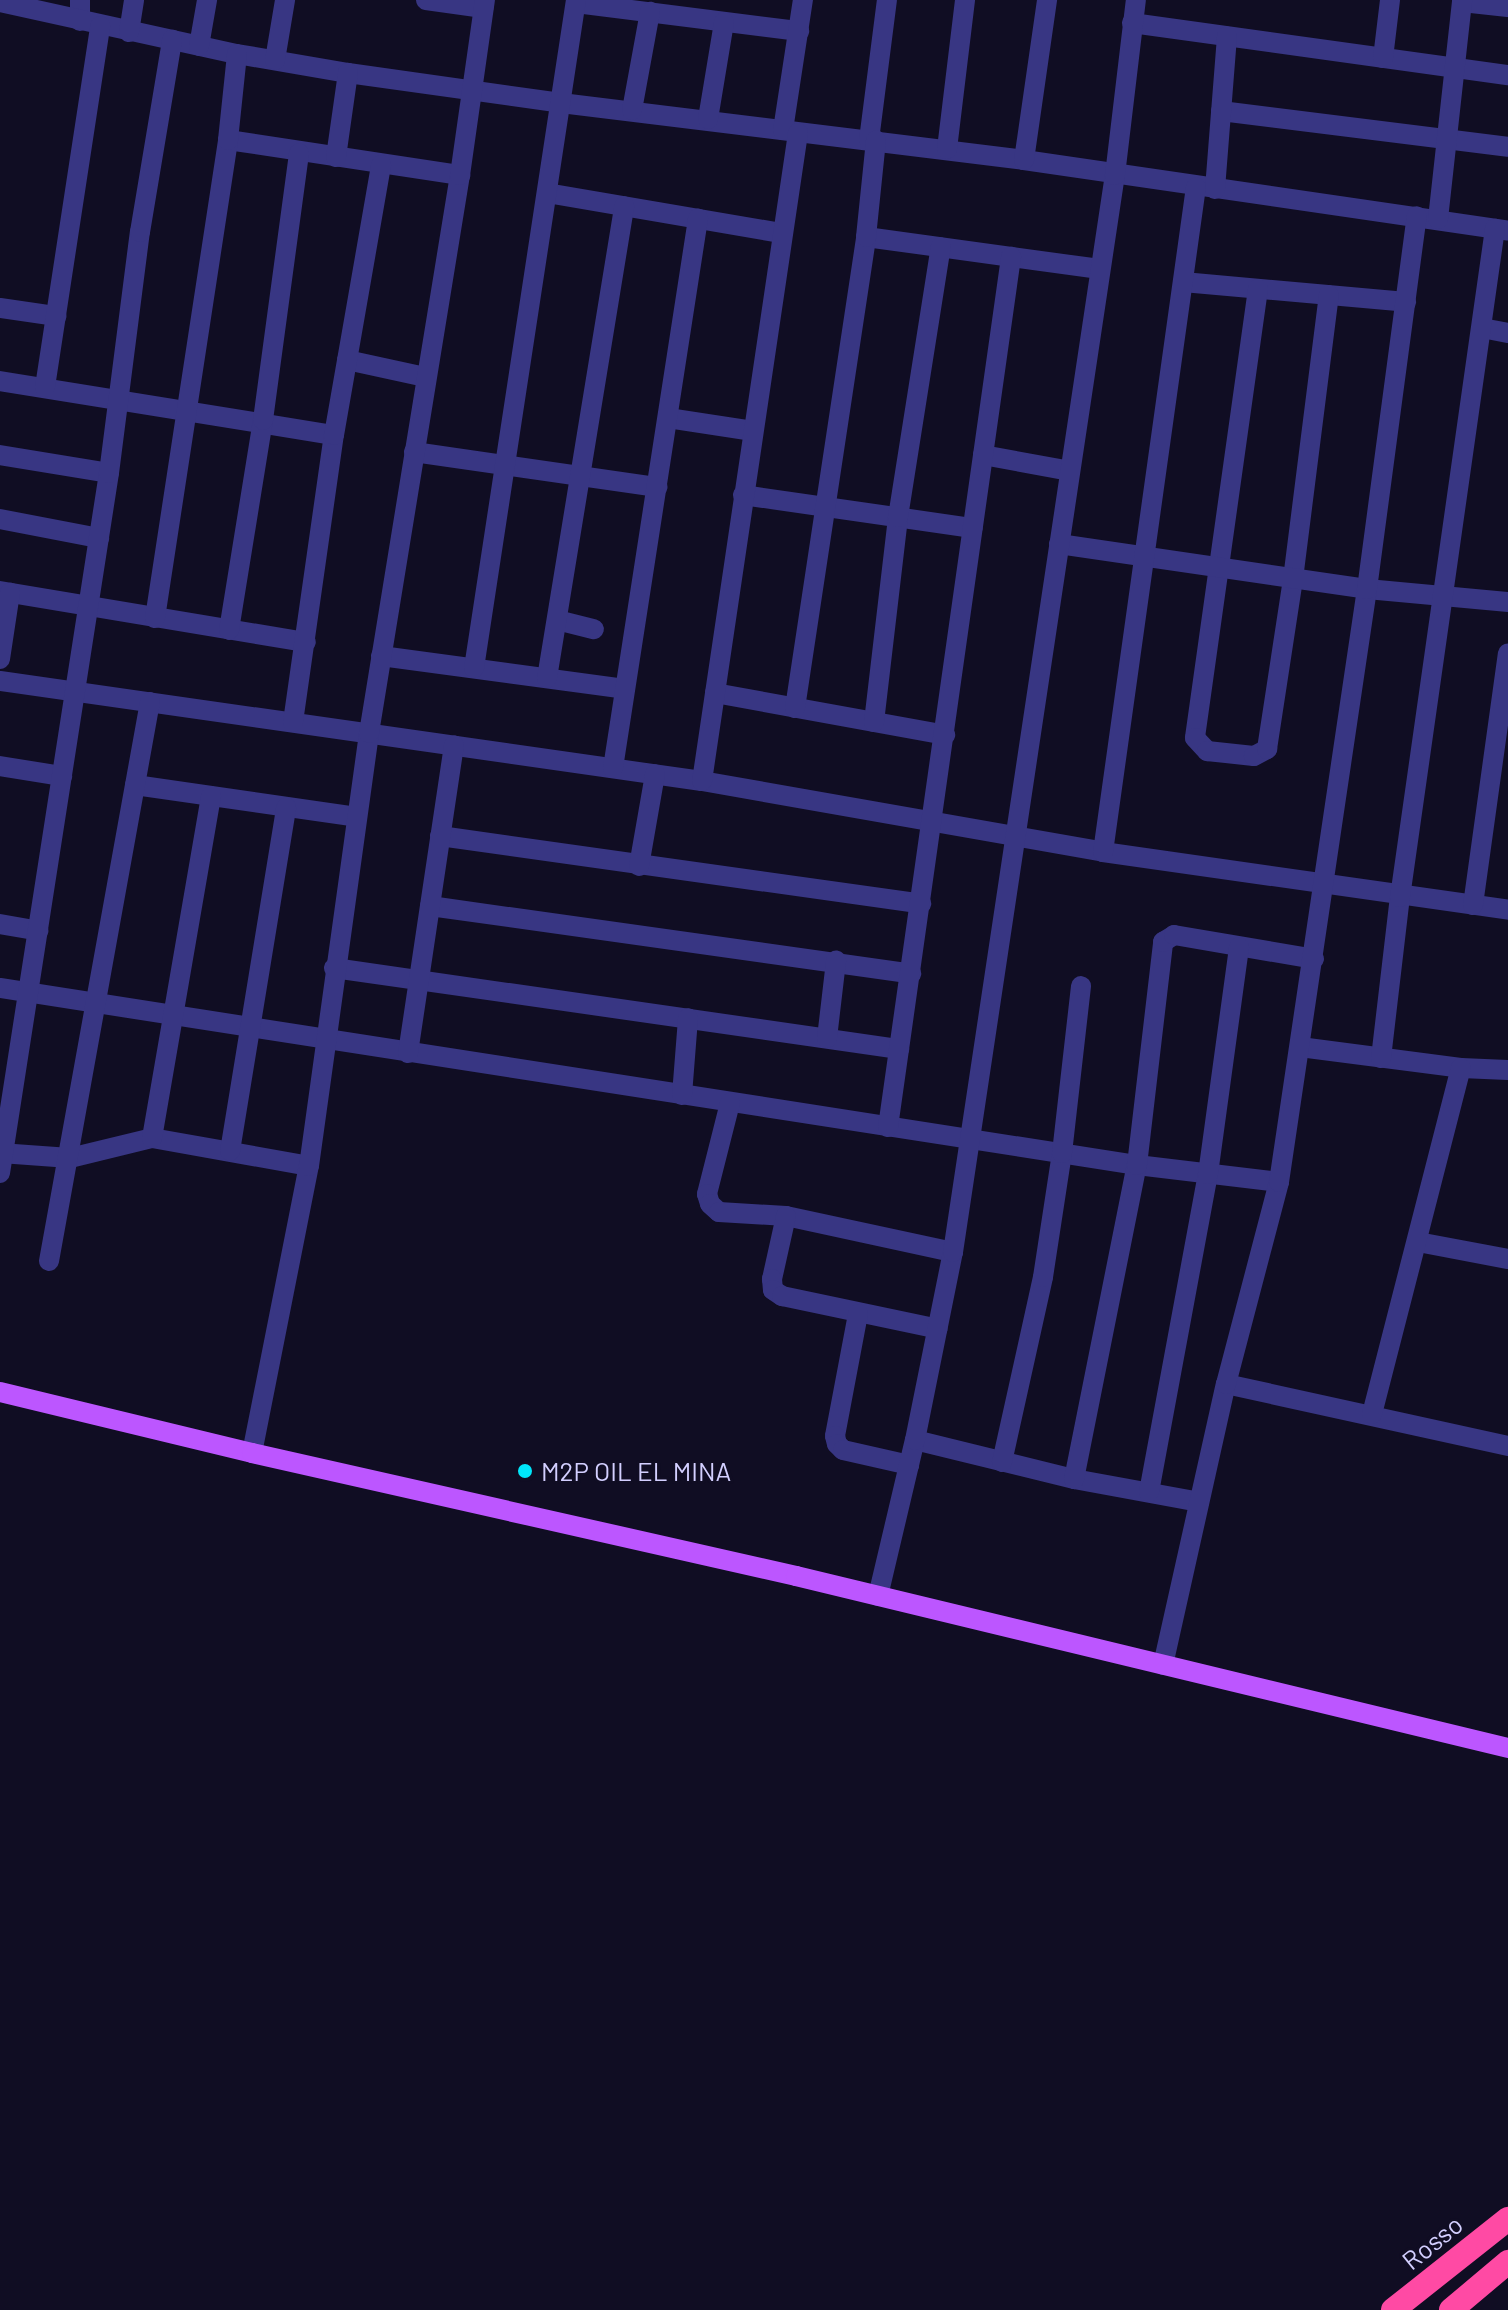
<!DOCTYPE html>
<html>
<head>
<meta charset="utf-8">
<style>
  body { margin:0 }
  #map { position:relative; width:1508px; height:2310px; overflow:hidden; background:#100d23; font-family:Barlow,sans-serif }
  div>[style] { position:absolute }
  .minor>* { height:20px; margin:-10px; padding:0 10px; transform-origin:10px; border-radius:10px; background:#383683 }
  .major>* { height:20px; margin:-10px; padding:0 10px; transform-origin:10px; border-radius:10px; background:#bc56ff }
  .highway>* { height:24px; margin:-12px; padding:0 12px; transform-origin:12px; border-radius:12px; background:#ff4aa4 }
  .dots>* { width:22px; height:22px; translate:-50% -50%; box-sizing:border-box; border:4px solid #100d23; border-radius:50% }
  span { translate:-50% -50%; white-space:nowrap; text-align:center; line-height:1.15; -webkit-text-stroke:6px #100d23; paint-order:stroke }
  .poi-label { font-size:26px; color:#d3cfff }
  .left { translate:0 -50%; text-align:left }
  .street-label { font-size:26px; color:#d3cfff }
</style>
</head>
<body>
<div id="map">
  <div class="minor">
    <div style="left:80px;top:0;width:21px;rotate:90deg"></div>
    <div style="left:426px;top:0;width:58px;rotate:8deg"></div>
    <div style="left:0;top:2px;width:243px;rotate:12.4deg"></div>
    <div style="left:237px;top:54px;width:113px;rotate:9.7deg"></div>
    <div style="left:348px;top:73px;width:215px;rotate:8deg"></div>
    <div style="left:561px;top:103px;width:466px;rotate:7deg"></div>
    <div style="left:1024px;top:160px;width:489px;rotate:8.3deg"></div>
    <div style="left:1462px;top:2px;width:46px;rotate:6.2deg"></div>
    <div style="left:576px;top:3px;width:225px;rotate:7.2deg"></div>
    <div style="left:1132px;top:23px;width:380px;rotate:7.9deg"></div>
    <div style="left:129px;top:32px;width:32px;rotate:-81deg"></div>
    <div style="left:199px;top:46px;width:47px;rotate:-80.1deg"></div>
    <div style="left:1383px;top:58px;width:58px;rotate:-83.1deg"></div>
    <div style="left:275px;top:60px;width:61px;rotate:-80.5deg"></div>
    <div style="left:632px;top:110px;width:100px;rotate:-79.6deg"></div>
    <div style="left:1221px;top:111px;width:289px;rotate:7.1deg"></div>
    <div style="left:708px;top:119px;width:98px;rotate:-80.6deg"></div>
    <div style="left:783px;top:130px;width:132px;rotate:-81.3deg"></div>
    <div style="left:228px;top:140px;width:235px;rotate:8.6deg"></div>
    <div style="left:869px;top:140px;width:141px;rotate:-82.7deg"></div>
    <div style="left:947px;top:149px;width:150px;rotate:-83.1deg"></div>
    <div style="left:336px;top:157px;width:85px;rotate:-81.9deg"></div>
    <div style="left:1024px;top:160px;width:162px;rotate:-81.8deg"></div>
    <div style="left:1215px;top:189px;width:153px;rotate:-85.5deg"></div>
    <div style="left:547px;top:193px;width:238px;rotate:9.7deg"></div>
    <div style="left:1438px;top:219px;width:220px;rotate:-83.7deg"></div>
    <div style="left:866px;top:237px;width:236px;rotate:7.8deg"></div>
    <div style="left:1183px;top:282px;width:224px;rotate:5.1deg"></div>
    <div style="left:1258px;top:289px;width:453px;rotate:98deg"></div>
    <div style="left:1195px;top:738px;width:18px;rotate:47deg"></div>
    <div style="left:1207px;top:751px;width:47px;rotate:6.1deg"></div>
    <div style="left:1254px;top:756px;width:15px;rotate:-28deg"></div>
    <div style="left:1267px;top:749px;width:172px;rotate:-81.3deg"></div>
    <div style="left:1293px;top:579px;width:286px;rotate:-82.8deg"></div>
    <div style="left:0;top:308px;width:57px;rotate:8.1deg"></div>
    <div style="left:1482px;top:328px;width:26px;rotate:11deg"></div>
    <div style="left:347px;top:360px;width:80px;rotate:12.3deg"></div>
    <div style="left:0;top:381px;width:338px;rotate:9.2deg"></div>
    <div style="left:45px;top:387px;width:365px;rotate:-81.3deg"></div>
    <div style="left:668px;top:418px;width:86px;rotate:8.7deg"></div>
    <div style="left:414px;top:452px;width:246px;rotate:8.2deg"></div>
    <div style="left:0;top:455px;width:110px;rotate:9.4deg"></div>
    <div style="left:983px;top:455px;width:88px;rotate:10.4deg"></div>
    <div style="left:743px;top:495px;width:232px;rotate:8.2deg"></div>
    <div style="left:0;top:519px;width:101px;rotate:10.9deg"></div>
    <div style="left:1059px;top:544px;width:311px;rotate:8.3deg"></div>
    <div style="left:1367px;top:589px;width:142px;rotate:5.3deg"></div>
    <div style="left:0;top:591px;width:310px;rotate:9.5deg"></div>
    <div style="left:155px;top:618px;width:484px;rotate:-81.3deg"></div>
    <div style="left:228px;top:140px;width:86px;rotate:-84deg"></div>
    <div style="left:557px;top:620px;width:38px;rotate:14deg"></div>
    <div style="left:229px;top:630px;width:213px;rotate:-80.8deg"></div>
    <div style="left:263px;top:420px;width:269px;rotate:-82.3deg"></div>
    <div style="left:381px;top:656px;width:246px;rotate:7.7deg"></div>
    <div style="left:0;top:659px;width:67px;rotate:-81.4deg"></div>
    <div style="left:474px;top:668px;width:676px;rotate:-81.32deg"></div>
    <div style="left:547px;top:678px;width:478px;rotate:-80.7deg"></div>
    <div style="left:0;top:681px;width:709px;rotate:8.11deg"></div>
    <div style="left:702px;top:781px;width:407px;rotate:10deg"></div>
    <div style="left:1103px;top:852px;width:409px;rotate:8.1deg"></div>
    <div style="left:715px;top:693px;width:234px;rotate:10.3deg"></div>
    <div style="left:795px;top:708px;width:476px;rotate:-81.4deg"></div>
    <div style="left:866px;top:237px;width:97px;rotate:-84.1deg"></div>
    <div style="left:293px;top:722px;width:290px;rotate:-81.9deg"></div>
    <div style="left:334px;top:435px;width:274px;rotate:-80.1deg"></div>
    <div style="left:874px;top:722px;width:206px;rotate:-83.3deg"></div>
    <div style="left:898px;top:517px;width:273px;rotate:-81deg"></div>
    <div style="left:0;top:766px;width:63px;rotate:9.2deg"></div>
    <div style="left:613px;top:768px;width:556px;rotate:-81.2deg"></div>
    <div style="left:702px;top:781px;width:655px;rotate:-81.57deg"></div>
    <div style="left:135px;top:785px;width:224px;rotate:8.2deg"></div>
    <div style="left:440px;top:836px;width:486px;rotate:8deg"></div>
    <div style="left:1103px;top:852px;width:671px;rotate:-82.04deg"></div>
    <div style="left:639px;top:866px;width:93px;rotate:-80.1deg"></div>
    <div style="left:1473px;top:905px;width:254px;rotate:-82.1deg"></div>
    <div style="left:430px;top:906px;width:486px;rotate:8deg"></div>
    <div style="left:0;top:924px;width:39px;rotate:10deg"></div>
    <div style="left:334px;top:968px;width:571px;rotate:8.16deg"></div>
    <div style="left:0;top:988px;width:1151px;rotate:8.85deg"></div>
    <div style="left:1137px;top:1165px;width:143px;rotate:6.8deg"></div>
    <div style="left:827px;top:1038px;width:78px;rotate:-83.3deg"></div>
    <div style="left:1300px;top:1047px;width:162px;rotate:7.4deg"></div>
    <div style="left:1461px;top:1068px;width:47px;rotate:2.4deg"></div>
    <div style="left:408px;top:1053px;width:311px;rotate:-81.5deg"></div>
    <div style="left:1381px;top:1058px;width:162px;rotate:-83.3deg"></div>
    <div style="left:1400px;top:897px;width:675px;rotate:-81.91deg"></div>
    <div style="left:682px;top:1095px;width:77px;rotate:-85.5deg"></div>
    <div style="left:730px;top:1103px;width:94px;rotate:104.2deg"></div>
    <div style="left:707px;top:1194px;width:10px;rotate:73deg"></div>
    <div style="left:710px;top:1204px;width:12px;rotate:42deg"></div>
    <div style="left:719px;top:1212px;width:67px;rotate:3.4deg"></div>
    <div style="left:786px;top:1216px;width:171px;rotate:12.2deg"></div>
    <div style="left:888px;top:1127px;width:879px;rotate:-81.95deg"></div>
    <div style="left:152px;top:1138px;width:159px;rotate:10.1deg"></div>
    <div style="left:230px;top:1151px;width:348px;rotate:-80.7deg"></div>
    <div style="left:0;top:1153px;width:70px;rotate:4.1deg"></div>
    <div style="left:70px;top:1158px;width:84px;rotate:-13.7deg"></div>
    <div style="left:152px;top:1138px;width:347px;rotate:-80.2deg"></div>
    <div style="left:0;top:1173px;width:708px;rotate:-81.15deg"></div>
    <div style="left:109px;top:473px;width:243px;rotate:-82.7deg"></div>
    <div style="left:140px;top:232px;width:195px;rotate:-80.5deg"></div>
    <div style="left:786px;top:1216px;width:65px;rotate:102.5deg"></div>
    <div style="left:772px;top:1279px;width:11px;rotate:85deg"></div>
    <div style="left:773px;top:1290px;width:11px;rotate:34deg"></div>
    <div style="left:782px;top:1296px;width:159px;rotate:11.9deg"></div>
    <div style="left:1418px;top:1242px;width:92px;rotate:10.7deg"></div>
    <div style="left:49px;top:1261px;width:568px;rotate:-79.76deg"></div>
    <div style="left:858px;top:1314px;width:124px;rotate:100.7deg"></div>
    <div style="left:835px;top:1436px;width:8px;rotate:76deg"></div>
    <div style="left:837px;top:1444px;width:8px;rotate:45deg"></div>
    <div style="left:843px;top:1450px;width:68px;rotate:12.8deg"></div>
    <div style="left:1226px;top:1384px;width:289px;rotate:12.4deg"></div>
    <div style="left:1372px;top:1414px;width:357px;rotate:-75.6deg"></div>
    <div style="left:915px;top:1440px;width:164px;rotate:13.8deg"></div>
    <div style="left:1074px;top:1479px;width:127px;rotate:10.4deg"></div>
    <div style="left:252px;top:1453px;width:293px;rotate:-78.8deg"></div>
    <div style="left:309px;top:1166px;width:437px;rotate:-82.1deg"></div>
    <div style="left:369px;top:733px;width:565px;rotate:-80.74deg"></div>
    <div style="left:460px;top:175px;width:177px;rotate:-81.9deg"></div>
    <div style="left:1002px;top:1462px;width:189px;rotate:-77.5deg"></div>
    <div style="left:1043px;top:1277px;width:125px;rotate:-81.3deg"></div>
    <div style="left:1062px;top:1153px;width:168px;rotate:-83.5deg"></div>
    <div style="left:1074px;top:1479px;width:320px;rotate:-78.7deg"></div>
    <div style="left:1137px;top:1165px;width:225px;rotate:-83.3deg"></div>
    <div style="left:1163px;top:942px;width:13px;rotate:-32deg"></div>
    <div style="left:1174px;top:935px;width:142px;rotate:9.7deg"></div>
    <div style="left:1149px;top:1492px;width:323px;rotate:-79.5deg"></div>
    <div style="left:1208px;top:1174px;width:229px;rotate:-82.2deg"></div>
    <div style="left:878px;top:1596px;width:160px;rotate:-76.7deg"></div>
    <div style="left:915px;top:1440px;width:192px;rotate:-78.6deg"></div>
    <div style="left:953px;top:1252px;width:1089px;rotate:-81.45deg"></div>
    <div style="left:1115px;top:175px;width:176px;rotate:-83.2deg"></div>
    <div style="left:1163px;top:1665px;width:288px;rotate:-77.4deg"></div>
    <div style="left:1226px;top:1384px;width:209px;rotate:-75.3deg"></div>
    <div style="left:1279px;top:1182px;width:599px;rotate:-81.56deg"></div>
    <div style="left:1367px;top:589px;width:376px;rotate:-82.4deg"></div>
  </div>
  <div class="major">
    <div style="left:0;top:1392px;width:259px;rotate:13.6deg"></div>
    <div style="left:252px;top:1453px;width:558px;rotate:12.74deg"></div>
    <div style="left:796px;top:1576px;width:732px;rotate:13.58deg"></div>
  </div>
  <div class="highway">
    <div style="left:1393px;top:2310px;width:147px;rotate:-38.4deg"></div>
    <div style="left:1451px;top:2310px;width:75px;rotate:-40.1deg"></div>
  </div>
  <div class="dots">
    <div style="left:525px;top:1471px;background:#00e6fa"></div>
  </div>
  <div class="poi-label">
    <span class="left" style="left:541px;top:1471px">M2P OIL EL MINA</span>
  </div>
  <div class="street-label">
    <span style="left:1432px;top:2242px;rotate:-39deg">Rosso</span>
  </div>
</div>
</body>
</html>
